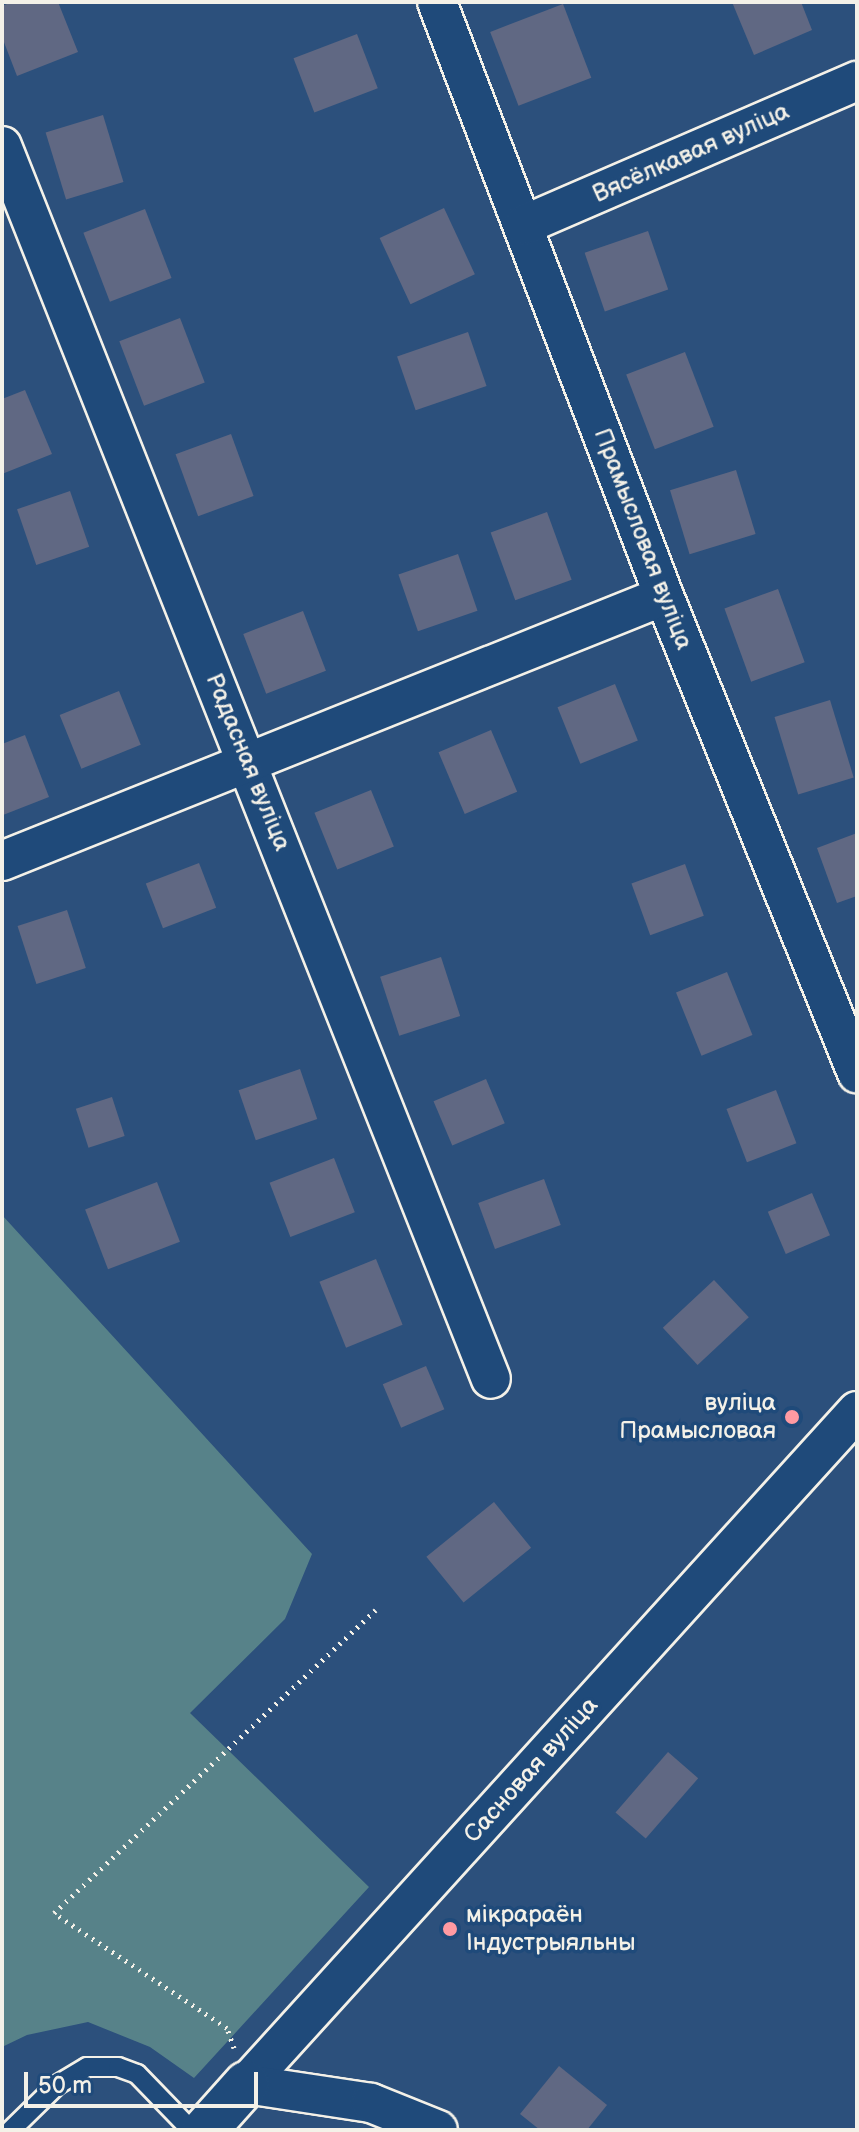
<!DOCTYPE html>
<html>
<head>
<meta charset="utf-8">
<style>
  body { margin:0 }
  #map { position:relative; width:859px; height:2132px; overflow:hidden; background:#2c507c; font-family:"Balsamiq Sans",sans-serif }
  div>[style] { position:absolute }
  .green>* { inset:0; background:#578289 }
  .building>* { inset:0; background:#606883; transform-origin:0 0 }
  .path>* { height:5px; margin-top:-2.5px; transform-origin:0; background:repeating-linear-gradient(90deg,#f4f1e8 0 2px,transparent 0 8px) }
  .roads { filter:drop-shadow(2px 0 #f4f1e8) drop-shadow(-2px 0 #f4f1e8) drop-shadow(0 2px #f4f1e8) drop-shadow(0 -2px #f4f1e8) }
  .service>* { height:18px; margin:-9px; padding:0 9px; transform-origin:9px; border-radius:9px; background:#1f4a7a }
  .minor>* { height:38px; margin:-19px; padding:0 19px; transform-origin:19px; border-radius:19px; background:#1f4a7a }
  .tertiary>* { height:44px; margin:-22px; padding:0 22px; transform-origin:22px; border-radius:22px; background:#1f4a7a }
  .dots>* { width:22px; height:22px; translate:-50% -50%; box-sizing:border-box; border:4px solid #1f4a7a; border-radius:50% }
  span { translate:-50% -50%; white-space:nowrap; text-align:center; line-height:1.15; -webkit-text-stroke:7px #1f4a7a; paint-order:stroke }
  .street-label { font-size:24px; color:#f4f1e8 }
  .poi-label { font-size:24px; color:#f4f1e8 }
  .right { translate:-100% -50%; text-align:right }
  .left { translate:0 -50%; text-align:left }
  .frame { position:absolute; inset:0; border:4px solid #f4f1e8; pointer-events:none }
  .scale { position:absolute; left:24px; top:2072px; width:234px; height:36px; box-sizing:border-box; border:4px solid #f4f1e8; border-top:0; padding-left:10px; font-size:24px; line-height:28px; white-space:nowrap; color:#f4f1e8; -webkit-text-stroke:6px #1f4a7a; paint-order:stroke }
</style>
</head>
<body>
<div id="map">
  <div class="green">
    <div style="clip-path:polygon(2px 1215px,312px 1554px,285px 1619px,190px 1713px,369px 1887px,194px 2078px,150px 2047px,88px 2022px,27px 2035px,2px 2047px)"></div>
  </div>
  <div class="building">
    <div style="clip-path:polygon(12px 2px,58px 2px,78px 52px,17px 76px,2px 37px,2px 6px)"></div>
    <div style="clip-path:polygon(732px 2px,801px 2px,812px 30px,754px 55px)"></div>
    <div style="left:563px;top:4px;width:79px;height:78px;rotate:69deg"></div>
    <div style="left:357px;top:34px;width:58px;height:68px;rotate:69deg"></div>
    <div style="left:103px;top:115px;width:70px;height:60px;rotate:73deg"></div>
    <div style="left:444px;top:208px;width:73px;height:71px;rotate:65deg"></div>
    <div style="left:145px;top:209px;width:74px;height:66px;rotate:69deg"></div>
    <div style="left:648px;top:231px;width:62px;height:67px;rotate:71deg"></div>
    <div style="left:180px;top:318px;width:69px;height:65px;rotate:69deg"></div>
    <div style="left:468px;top:332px;width:57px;height:75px;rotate:71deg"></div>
    <div style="left:685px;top:352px;width:80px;height:63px;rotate:69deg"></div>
    <div style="clip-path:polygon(25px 390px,52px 454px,2px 474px,2px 399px)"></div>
    <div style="left:231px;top:434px;width:66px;height:59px;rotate:70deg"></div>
    <div style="left:736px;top:470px;width:67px;height:69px;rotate:73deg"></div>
    <div style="left:70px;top:491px;width:59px;height:56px;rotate:71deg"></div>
    <div style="left:547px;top:512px;width:72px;height:60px;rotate:70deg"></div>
    <div style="left:458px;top:554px;width:60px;height:63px;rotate:71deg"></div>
    <div style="left:778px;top:589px;width:78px;height:57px;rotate:70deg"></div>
    <div style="left:303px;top:611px;width:64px;height:64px;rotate:69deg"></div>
    <div style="left:615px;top:684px;width:61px;height:62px;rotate:68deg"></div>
    <div style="left:119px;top:691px;width:58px;height:64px;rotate:68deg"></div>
    <div style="left:830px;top:700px;width:81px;height:58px;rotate:73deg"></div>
    <div style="left:491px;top:730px;width:67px;height:57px;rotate:67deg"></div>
    <div style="clip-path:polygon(25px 735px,49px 797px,3px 815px,2px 744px)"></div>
    <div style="left:371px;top:790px;width:61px;height:61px;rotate:68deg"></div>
    <div style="clip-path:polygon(857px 833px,857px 896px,837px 903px,817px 848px)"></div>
    <div style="left:199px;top:863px;width:48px;height:57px;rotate:69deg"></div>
    <div style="left:685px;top:864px;width:55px;height:57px;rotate:70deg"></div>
    <div style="left:67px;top:910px;width:61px;height:52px;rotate:72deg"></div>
    <div style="left:441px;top:957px;width:62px;height:64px;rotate:72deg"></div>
    <div style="left:727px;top:972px;width:68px;height:55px;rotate:68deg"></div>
    <div style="left:300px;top:1069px;width:53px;height:65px;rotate:71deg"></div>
    <div style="left:486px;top:1079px;width:48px;height:57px;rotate:67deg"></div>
    <div style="left:776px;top:1090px;width:57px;height:53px;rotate:69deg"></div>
    <div style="left:112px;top:1097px;width:41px;height:38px;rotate:72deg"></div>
    <div style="left:334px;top:1158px;width:58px;height:69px;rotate:69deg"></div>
    <div style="left:544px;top:1179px;width:49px;height:70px;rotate:70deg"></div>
    <div style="left:157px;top:1182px;width:64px;height:77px;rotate:69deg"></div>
    <div style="left:812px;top:1193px;width:46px;height:48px;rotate:67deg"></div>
    <div style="left:376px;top:1259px;width:71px;height:61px;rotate:68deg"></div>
    <div style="left:714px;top:1280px;width:51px;height:70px;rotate:47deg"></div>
    <div style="left:426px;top:1366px;width:47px;height:47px;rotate:67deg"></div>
    <div style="left:494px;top:1502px;width:59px;height:87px;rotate:51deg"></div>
    <div style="left:668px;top:1752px;width:40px;height:80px;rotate:41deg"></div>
    <div style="clip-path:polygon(559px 2066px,607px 2105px,587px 2130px,540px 2130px,520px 2114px)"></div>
  </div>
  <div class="path">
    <div style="left:234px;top:2048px;width:21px;rotate:-109deg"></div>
    <div style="left:227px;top:2028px;width:208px;rotate:-146.4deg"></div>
    <div style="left:54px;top:1913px;width:442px;rotate:-43.3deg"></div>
  </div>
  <div class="roads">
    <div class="service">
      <div style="left:11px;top:2130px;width:64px;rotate:-44.4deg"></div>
      <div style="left:57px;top:2085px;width:35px;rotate:-31deg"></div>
      <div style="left:87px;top:2067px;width:31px"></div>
      <div style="left:118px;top:2067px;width:20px;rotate:20deg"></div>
      <div style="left:137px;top:2074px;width:78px;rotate:46deg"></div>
    </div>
    <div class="minor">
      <div style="left:437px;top:2px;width:636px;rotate:69.09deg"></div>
      <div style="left:664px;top:596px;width:515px;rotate:67.97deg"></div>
      <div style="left:2px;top:146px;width:1326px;rotate:68.37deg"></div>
      <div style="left:524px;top:225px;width:363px;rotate:-23.4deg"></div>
      <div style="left:2px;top:861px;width:713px;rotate:-21.82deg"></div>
      <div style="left:246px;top:2084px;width:909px;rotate:-47.76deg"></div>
      <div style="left:246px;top:2084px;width:126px;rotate:8.6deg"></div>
      <div style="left:371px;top:2103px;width:72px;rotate:21.9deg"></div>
    </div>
    <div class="tertiary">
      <div style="left:205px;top:2130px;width:62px;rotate:-48.3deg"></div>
    </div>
  </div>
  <div class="dots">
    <div style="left:792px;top:1417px;background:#ff9aa2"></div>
    <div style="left:450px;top:1929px;background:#ff9aa2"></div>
  </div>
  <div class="street-label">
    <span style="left:691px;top:153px;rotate:-24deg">Вясёлкавая вуліца</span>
    <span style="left:643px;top:539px;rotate:69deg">Прамысловая вуліца</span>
    <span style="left:248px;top:762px;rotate:68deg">Радасная вуліца</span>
    <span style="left:531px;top:1770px;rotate:-48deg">Сасновая вуліца</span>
  </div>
  <div class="poi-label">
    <span class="right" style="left:776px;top:1417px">вуліца<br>Прамысловая</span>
    <span class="left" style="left:466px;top:1929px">мікрараён<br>Індустрыяльны</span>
  </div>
  <div class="frame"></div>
  <div class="scale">50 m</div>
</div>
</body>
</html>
